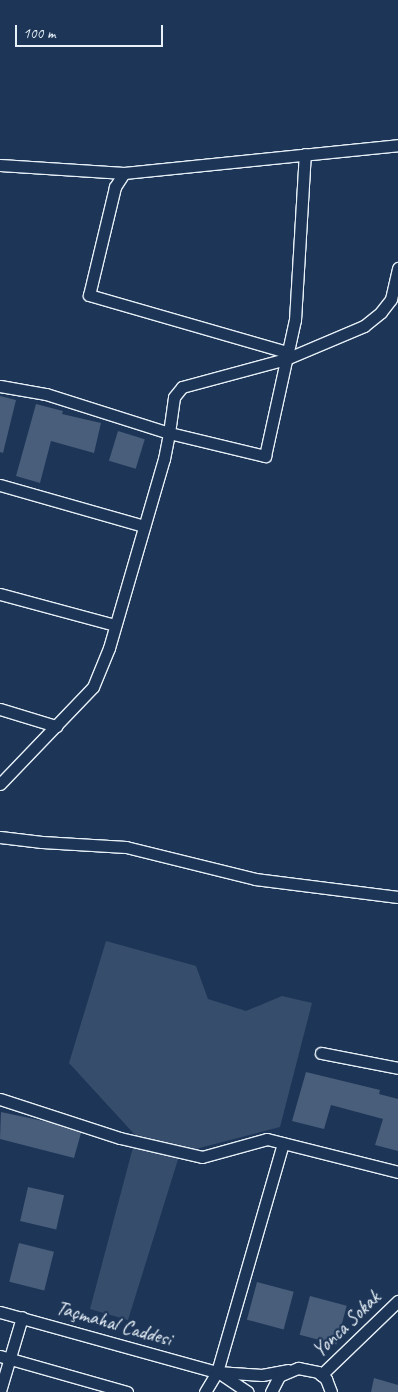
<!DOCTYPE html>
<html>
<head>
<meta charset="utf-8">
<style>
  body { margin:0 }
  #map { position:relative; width:398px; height:1392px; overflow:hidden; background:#1d3557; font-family:Caveat,sans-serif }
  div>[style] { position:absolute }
  .green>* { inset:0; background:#374d6c }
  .building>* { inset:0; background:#495e7a; transform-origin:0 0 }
  .roads { filter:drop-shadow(1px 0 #e8f1f8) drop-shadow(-1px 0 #e8f1f8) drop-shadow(0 1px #e8f1f8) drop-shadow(0 -1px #e8f1f8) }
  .minor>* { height:11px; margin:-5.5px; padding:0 5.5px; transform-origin:5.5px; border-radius:5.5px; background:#1d3557 }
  span { translate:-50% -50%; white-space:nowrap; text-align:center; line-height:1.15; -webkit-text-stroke:4.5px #1d3557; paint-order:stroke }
  .street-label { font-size:20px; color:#e8f1f8 }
  .scale { position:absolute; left:15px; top:25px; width:148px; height:22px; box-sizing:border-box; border:2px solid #e8f1f8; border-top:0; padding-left:6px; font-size:15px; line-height:18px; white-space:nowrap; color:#e8f1f8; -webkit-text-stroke:4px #1d3557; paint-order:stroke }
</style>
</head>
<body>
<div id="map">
  <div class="green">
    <div style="clip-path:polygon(106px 941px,196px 966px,208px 999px,246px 1011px,282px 996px,312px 1003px,280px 1127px,180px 1153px,128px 1320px,90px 1309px,136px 1136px,69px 1063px)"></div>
  </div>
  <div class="building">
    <div style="clip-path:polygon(0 396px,16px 400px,3px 453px,0 452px)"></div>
    <div style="clip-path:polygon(36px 404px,63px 411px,62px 414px,101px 423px,94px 453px,51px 441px,40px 483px,16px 476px)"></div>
    <div style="left:118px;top:431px;width:28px;height:31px;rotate:17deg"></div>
    <div style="clip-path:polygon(306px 1072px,380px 1090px,379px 1094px,398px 1099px,398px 1151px,375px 1145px,383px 1119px,331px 1105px,324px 1129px,292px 1121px)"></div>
    <div style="clip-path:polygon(1px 1112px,48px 1122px,81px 1133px,74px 1158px,0 1139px)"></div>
    <div style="left:28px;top:1187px;width:37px;height:35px;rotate:13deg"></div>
    <div style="left:19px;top:1243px;width:36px;height:40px;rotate:14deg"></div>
    <div style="left:257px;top:1282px;width:38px;height:39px;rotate:15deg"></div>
    <div style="left:310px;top:1296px;width:38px;height:40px;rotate:15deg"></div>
    <div style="clip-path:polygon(374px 1378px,398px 1385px,398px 1392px,371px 1392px)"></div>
  </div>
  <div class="roads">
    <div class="minor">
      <div style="left:0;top:165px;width:124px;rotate:3.7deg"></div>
      <div style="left:124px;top:173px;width:275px;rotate:-5.8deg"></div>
      <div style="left:124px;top:173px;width:17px;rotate:123deg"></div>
      <div style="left:115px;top:187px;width:111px;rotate:103.5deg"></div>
      <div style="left:89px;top:295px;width:206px;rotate:16.1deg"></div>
      <div style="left:0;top:386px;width:47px;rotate:9.9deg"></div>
      <div style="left:46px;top:394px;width:129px;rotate:17.6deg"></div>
      <div style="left:169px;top:433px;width:36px;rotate:-82deg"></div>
      <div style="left:174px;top:397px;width:13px;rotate:-51deg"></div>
      <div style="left:182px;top:387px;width:108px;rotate:-15.1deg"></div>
      <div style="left:286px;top:359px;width:85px;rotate:-22.9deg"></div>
      <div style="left:364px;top:326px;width:22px;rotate:-39deg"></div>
      <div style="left:381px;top:312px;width:16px;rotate:-52deg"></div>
      <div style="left:391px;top:299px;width:32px;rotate:-77deg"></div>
      <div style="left:0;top:485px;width:150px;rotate:15.9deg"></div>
      <div style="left:0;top:594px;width:119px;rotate:15.1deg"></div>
      <div style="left:0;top:709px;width:59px;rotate:16.9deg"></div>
      <div style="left:0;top:784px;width:134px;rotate:-46.2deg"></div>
      <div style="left:93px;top:687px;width:42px;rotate:-67.7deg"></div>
      <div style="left:109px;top:648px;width:197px;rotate:-73.8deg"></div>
      <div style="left:164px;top:459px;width:26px;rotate:-79deg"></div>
      <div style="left:169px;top:433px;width:99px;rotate:13.5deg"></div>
      <div style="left:265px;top:456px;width:139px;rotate:-77.6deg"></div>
      <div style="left:295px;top:320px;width:166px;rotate:-86.6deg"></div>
      <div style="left:0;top:837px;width:42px;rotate:6.8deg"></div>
      <div style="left:42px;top:842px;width:84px;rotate:3.4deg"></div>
      <div style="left:126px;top:847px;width:133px;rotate:13.9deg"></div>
      <div style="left:255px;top:879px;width:144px;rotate:7.2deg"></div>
      <div style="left:321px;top:1053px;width:78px;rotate:11deg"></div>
      <div style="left:0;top:1099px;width:126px;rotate:18deg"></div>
      <div style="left:120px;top:1138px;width:84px;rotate:13deg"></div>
      <div style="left:202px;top:1157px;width:67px;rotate:-15.5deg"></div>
      <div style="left:267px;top:1139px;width:135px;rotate:14.1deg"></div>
      <div style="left:0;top:1312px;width:225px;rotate:15.5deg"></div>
      <div style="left:217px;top:1372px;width:45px;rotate:3.8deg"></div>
      <div style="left:262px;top:1375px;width:26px;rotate:-11deg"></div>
      <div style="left:0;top:1356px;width:132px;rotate:15.8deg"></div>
      <div style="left:221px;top:1374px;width:32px;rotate:34deg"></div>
      <div style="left:321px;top:1375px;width:107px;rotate:-43.9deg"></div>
      <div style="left:0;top:1391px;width:77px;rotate:-73.4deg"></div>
      <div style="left:205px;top:1392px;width:23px;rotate:-59deg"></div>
      <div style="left:217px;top:1372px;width:238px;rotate:-73.9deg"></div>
      <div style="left:271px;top:1392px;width:18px;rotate:-63deg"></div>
      <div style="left:279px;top:1376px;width:21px;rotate:-23deg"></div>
      <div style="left:298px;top:1368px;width:20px;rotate:11deg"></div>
      <div style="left:318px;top:1372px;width:11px;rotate:41deg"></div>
      <div style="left:326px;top:1379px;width:14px;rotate:69deg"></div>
    </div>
  </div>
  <div class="street-label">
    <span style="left:114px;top:1323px;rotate:16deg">Taçmahal Caddesi</span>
    <span style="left:346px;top:1324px;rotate:-44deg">Yonca Sokak</span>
  </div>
  <div class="scale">100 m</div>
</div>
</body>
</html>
